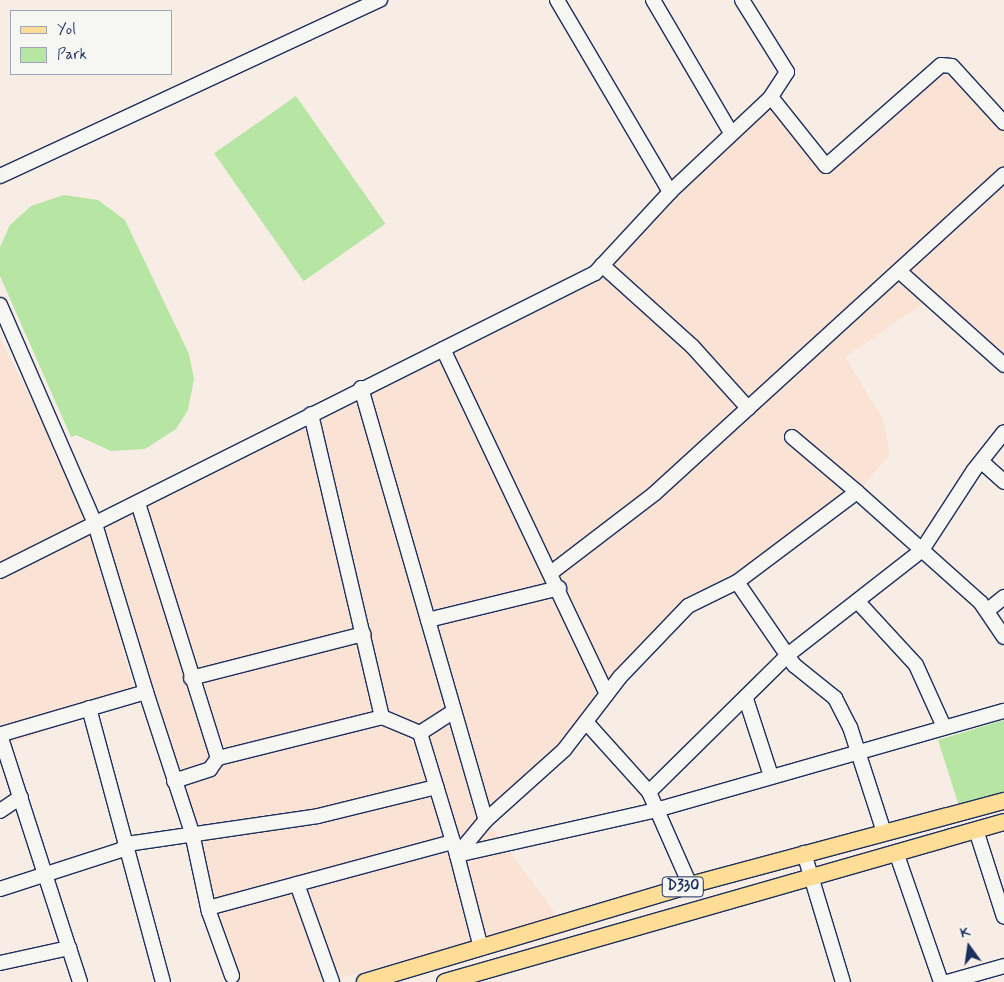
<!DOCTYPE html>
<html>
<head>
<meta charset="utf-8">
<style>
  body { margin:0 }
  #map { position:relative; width:1004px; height:982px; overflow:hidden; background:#f8ede5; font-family:Mynerve,sans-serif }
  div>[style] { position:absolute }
  .built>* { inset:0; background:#fae2d5 }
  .green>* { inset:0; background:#b6e5a4; transform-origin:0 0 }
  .roads { filter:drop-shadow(1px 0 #1b2f5e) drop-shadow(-1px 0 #1b2f5e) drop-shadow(0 1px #1b2f5e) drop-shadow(0 -1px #1b2f5e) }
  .minor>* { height:14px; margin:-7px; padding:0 7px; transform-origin:7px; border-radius:7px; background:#f6f6f2 }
  .major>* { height:16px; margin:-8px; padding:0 8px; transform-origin:8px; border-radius:8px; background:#fedd96 }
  span { translate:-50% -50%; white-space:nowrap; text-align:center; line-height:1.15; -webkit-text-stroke:5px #f6f6f2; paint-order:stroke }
  .shield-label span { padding:1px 4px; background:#f6f6f2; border:1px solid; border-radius:4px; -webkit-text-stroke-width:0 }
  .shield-label { font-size:15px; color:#1b2f5e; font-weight:700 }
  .legend { position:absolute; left:10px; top:10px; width:162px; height:65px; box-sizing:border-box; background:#f6f6f2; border:1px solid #9ea6b7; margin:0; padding:6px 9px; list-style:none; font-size:15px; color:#1b2f5e }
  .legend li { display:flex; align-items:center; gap:10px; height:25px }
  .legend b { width:25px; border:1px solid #9ea6b7 }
  .north { position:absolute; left:944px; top:922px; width:50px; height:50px; -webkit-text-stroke:4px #f6f6f2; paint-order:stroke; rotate:346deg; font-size:14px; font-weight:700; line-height:20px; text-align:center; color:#1b2f5e }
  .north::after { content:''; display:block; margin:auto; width:18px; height:22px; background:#1b2f5e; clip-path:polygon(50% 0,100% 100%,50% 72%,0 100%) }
</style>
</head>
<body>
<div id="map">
  <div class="built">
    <div style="clip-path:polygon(941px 65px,1004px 123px,1004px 365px,932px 298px,845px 357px,883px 419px,890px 455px,857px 492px,737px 582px,688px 606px,586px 722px,486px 820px,558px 917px,327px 982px,233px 982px,146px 692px,121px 643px,136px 697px,0 748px,0 338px,95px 524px,602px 265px,771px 97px,826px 166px)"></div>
  </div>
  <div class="green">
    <div style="left:296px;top:96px;width:156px;height:100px;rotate:55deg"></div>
    <div style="clip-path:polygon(64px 195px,98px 200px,125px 220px,189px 354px,194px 379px,188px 410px,176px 429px,145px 449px,111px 451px,76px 435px,71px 437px,0 276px,0 247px,10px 225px,31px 206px)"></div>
    <div style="clip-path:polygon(1004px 720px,1004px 793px,959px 806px,938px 740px)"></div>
  </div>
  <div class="roads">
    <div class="minor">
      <div style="left:557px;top:0;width:223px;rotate:59.5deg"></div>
      <div style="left:653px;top:0;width:154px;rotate:59.6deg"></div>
      <div style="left:742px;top:0;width:85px;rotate:58deg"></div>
      <div style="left:787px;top:72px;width:30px;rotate:123deg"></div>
      <div style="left:0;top:176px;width:419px;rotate:-24.9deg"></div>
      <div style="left:602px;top:265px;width:121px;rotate:42deg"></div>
      <div style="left:692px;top:346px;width:84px;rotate:47.9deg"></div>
      <div style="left:899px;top:271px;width:141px;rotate:41.8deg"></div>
      <div style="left:0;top:305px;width:239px;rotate:66.5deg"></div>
      <div style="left:95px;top:524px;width:176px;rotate:73.1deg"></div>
      <div style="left:443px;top:349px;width:382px;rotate:64.6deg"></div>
      <div style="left:361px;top:388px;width:450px;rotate:73.9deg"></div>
      <div style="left:792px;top:437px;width:85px;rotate:40.2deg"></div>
      <div style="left:982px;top:462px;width:30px;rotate:42deg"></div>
      <div style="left:138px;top:503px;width:267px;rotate:72.6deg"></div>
      <div style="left:218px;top:758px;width:169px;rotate:-14deg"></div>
      <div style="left:382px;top:717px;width:311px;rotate:-103.2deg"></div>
      <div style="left:0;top:571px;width:665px;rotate:-26.6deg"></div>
      <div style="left:595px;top:273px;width:110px;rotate:-47.2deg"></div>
      <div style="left:670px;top:192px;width:139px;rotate:-43.2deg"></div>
      <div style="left:771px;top:97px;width:88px;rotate:51.4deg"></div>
      <div style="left:826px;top:166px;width:153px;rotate:-41.3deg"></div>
      <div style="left:941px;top:65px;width:11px;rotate:5deg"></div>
      <div style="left:952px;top:66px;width:77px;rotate:47.6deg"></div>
      <div style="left:552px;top:572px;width:128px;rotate:-37.4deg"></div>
      <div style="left:654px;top:494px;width:474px;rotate:-42.4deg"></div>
      <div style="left:737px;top:582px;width:101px;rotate:55.5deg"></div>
      <div style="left:794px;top:665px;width:53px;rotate:38.8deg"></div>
      <div style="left:835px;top:698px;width:33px;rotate:63deg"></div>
      <div style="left:850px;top:727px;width:110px;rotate:72.1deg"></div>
      <div style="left:859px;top:603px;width:84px;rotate:47.4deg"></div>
      <div style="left:916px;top:665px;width:68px;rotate:65.7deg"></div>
      <div style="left:988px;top:610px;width:21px;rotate:-39deg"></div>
      <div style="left:428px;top:620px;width:135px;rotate:-13.7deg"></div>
      <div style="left:191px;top:678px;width:178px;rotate:-14.3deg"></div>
      <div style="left:746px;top:699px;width:81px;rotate:72deg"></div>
      <div style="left:89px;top:708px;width:284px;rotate:74.9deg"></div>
      <div style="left:382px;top:717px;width:41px;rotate:22.8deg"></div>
      <div style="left:420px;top:733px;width:127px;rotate:73.1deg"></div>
      <div style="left:457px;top:855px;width:204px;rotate:-12.7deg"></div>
      <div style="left:656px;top:810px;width:362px;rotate:-15.9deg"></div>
      <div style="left:586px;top:722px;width:94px;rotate:48deg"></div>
      <div style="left:649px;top:792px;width:102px;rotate:66.2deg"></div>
      <div style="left:420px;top:733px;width:40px;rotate:-32.9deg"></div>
      <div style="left:2px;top:734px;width:150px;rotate:-16.3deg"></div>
      <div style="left:146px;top:692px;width:148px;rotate:71.9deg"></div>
      <div style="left:192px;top:833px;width:81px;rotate:77.9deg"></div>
      <div style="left:209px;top:912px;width:68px;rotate:70.2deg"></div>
      <div style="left:0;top:735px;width:224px;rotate:72.1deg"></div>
      <div style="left:174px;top:781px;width:38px;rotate:-18deg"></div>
      <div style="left:210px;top:769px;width:14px;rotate:-54deg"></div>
      <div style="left:649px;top:792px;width:197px;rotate:-44.6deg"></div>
      <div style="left:789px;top:654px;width:169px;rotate:-38deg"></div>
      <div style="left:922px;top:550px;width:95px;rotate:-57deg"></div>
      <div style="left:974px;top:470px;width:48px;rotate:-51.7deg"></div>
      <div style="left:0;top:811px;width:25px;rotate:-34deg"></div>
      <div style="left:976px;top:830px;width:91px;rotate:72.2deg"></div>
      <div style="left:896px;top:852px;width:138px;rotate:70.9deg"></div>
      <div style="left:804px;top:853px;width:135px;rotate:73.2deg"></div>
      <div style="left:297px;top:884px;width:104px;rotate:70.3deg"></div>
      <div style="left:0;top:889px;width:127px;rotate:-17.9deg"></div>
      <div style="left:121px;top:850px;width:8px;rotate:-45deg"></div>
      <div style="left:127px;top:844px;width:193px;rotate:-8.3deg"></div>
      <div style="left:318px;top:816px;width:122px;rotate:-13.8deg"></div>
      <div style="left:208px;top:908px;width:254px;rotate:-15.1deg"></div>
      <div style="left:481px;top:948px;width:96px;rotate:-104.5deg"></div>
      <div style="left:457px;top:855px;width:45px;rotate:-50.4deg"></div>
      <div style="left:486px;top:820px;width:105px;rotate:-41.9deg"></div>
      <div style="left:564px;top:750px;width:92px;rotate:-52.5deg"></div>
      <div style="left:620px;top:677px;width:98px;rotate:-46.2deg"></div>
      <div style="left:688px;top:606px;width:55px;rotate:-26.1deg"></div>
      <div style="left:737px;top:582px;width:150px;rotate:-36.9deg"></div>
      <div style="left:857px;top:492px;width:166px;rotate:41.8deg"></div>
      <div style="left:981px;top:603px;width:41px;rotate:55.9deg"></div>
      <div style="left:0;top:963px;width:71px;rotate:-12.3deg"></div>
      <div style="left:69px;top:948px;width:36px;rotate:72deg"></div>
      <div style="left:947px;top:982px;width:59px;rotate:-15.7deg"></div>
    </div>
    <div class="major">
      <div style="left:365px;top:982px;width:339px;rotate:-16.6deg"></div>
      <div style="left:690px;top:885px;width:325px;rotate:-15deg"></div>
      <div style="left:445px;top:982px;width:581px;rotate:-15.97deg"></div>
    </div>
  </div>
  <div class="shield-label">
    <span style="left:683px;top:887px">D330</span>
  </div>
  <ul class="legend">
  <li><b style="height:6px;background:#fedd96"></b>Yol</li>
  <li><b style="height:14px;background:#b6e5a4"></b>Park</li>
  </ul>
  <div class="north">K</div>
</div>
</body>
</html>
